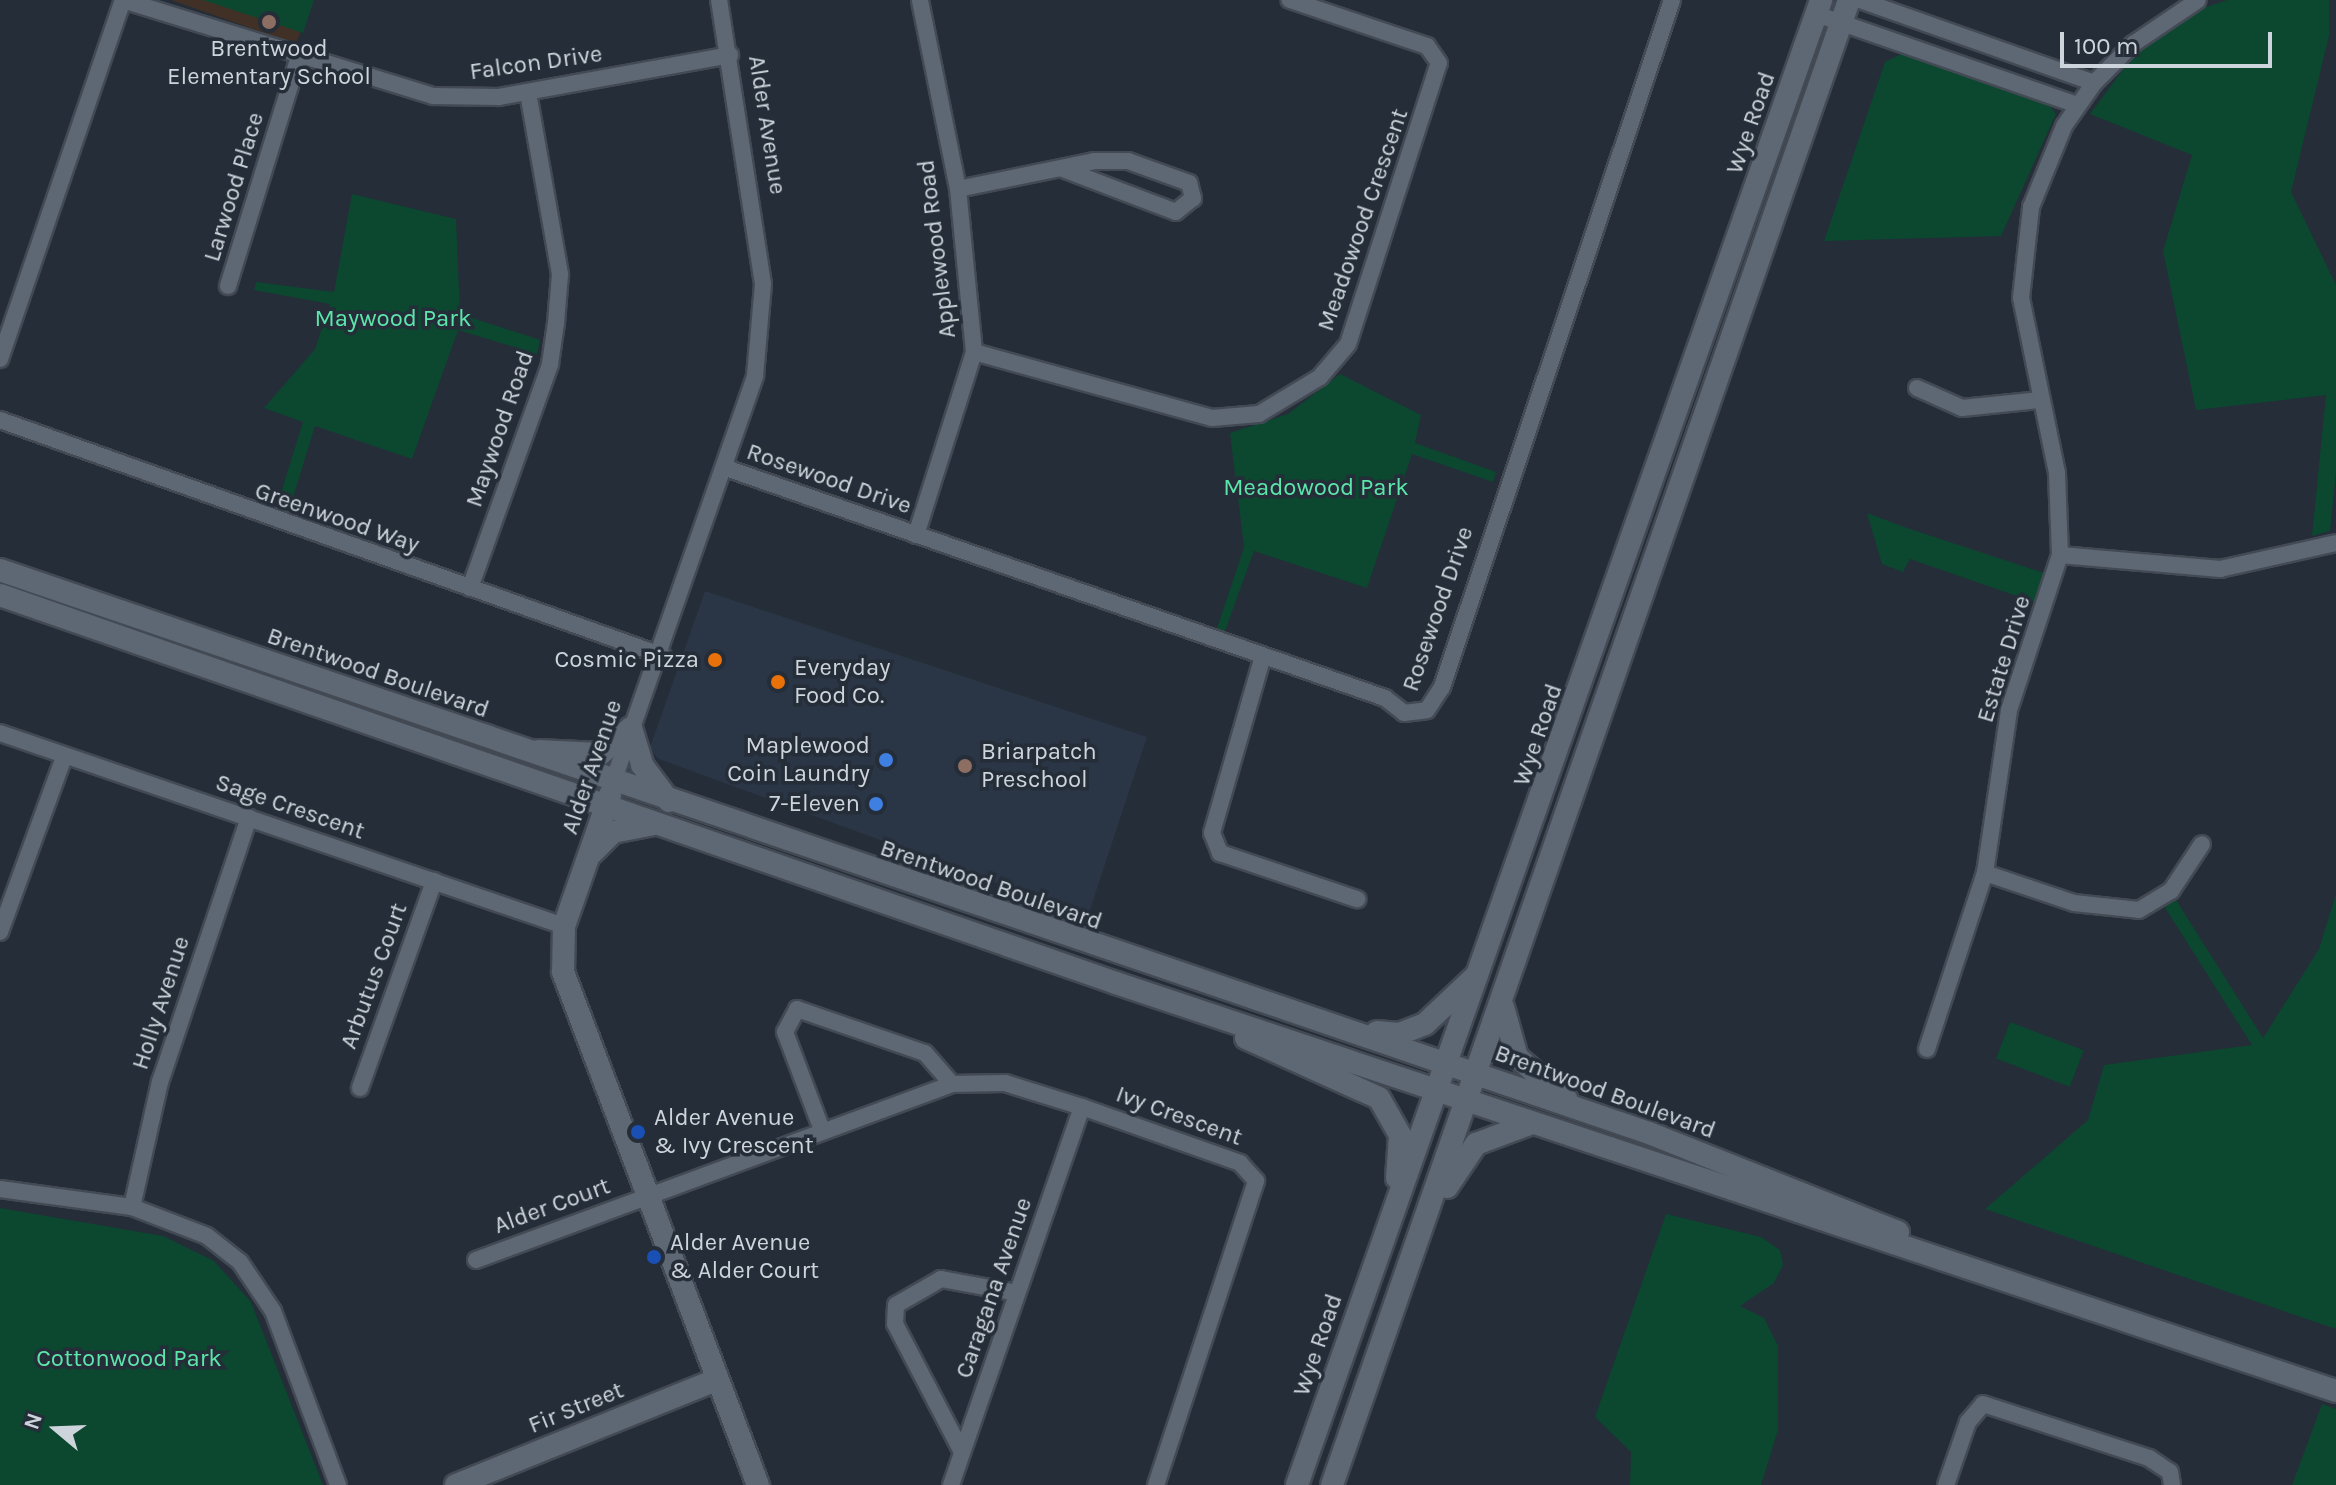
<!DOCTYPE html>
<html>
<head>
<meta charset="utf-8">
<style>
  body { margin:0 }
  #map { position:relative; width:2336px; height:1485px; overflow:hidden; background:#242d38; font-family:Karla,sans-serif }
  div>[style] { position:absolute }
  .built>* { inset:0; background:#2a3646 }
  .education>* { inset:0; background:#403025 }
  .green>* { inset:0; background:#0c4730; transform-origin:0 0 }
  .roads { filter:drop-shadow(2px 0 #434a54) drop-shadow(-2px 0 #434a54) drop-shadow(0 2px #434a54) drop-shadow(0 -2px #434a54) }
  .street>* { height:16px; margin:-8px; padding:0 8px; transform-origin:8px; border-radius:8px; background:#5e6875 }
  .secondary>* { height:22px; margin:-11px; padding:0 11px; transform-origin:11px; border-radius:11px; background:#5e6875 }
  .dots>* { width:22px; height:22px; translate:-50% -50%; box-sizing:border-box; border:4px solid #242d38; border-radius:50% }
  span { translate:-50% -50%; white-space:nowrap; text-align:center; line-height:1.15; -webkit-text-stroke:7px #242d38; paint-order:stroke }
  .poi-label { font-size:24px; color:#ced4db }
  .right { translate:-100% -50%; text-align:right }
  .left { translate:0 -50%; text-align:left }
  .street-label { font-size:24px; color:#ced4db }
  .park-label { font-size:24px; color:#5ce6ab }
  .north { position:absolute; left:16px; top:1389px; width:80px; height:80px; -webkit-text-stroke:6px #242d38; paint-order:stroke; rotate:289deg; font-size:22px; font-weight:700; line-height:32px; text-align:center; color:#ced4db }
  .north::after { content:''; display:block; margin:auto; width:28px; height:36px; background:#ced4db; clip-path:polygon(50% 0,100% 100%,50% 72%,0 100%) }
  .scale { position:absolute; left:2060px; top:32px; width:212px; height:36px; box-sizing:border-box; border:4px solid #ced4db; border-top:0; padding-left:10px; font-size:24px; line-height:28px; white-space:nowrap; color:#ced4db; -webkit-text-stroke:6px #242d38; paint-order:stroke }
</style>
</head>
<body>
<div id="map">
  <div class="built">
    <div style="clip-path:polygon(705px 591px,1147px 737px,1088px 916px,659px 759px,649px 750px)"></div>
  </div>
  <div class="education">
    <div style="clip-path:polygon(171px 0,312px 0,296px 44px)"></div>
  </div>
  <div class="green">
    <div style="clip-path:polygon(203px 0,314px 0,303px 33px)"></div>
    <div style="clip-path:polygon(2227px 0,2329px 0,2329px 36px,2291px 192px,2336px 285px,2336px 472px,2330px 531px,2312px 536px,2326px 395px,2196px 410px,2163px 251px,2192px 155px,2090px 114px,2131px 59px,2191px 12px)"></div>
    <div style="clip-path:polygon(1901px 54px,2044px 98px,2056px 114px,2001px 236px,1824px 241px,1885px 62px)"></div>
    <div style="clip-path:polygon(352px 194px,456px 219px,460px 314px,540px 340px,537px 354px,458px 330px,412px 459px,315px 426px,287px 517px,275px 512px,303px 422px,264px 408px,315px 349px,330px 304px,254px 290px,256px 282px,334px 292px)"></div>
    <div style="clip-path:polygon(1340px 374px,1421px 415px,1415px 443px,1496px 472px,1493px 482px,1412px 454px,1367px 588px,1254px 551px,1225px 631px,1217px 628px,1244px 547px,1230px 433px,1288px 414px)"></div>
    <div style="clip-path:polygon(1867px 513px,1910px 529px,2047px 574px,2034px 602px,1910px 559px,1903px 572px,1882px 564px)"></div>
    <div style="clip-path:polygon(2336px 894px,2336px 1329px,1985px 1209px,2088px 1120px,2104px 1065px,2252px 1045px,2164px 906px,2176px 900px,2263px 1038px,2319px 949px)"></div>
    <div style="left:2010px;top:1022px;width:79px;height:39px;rotate:21deg"></div>
    <div style="clip-path:polygon(0 1208px,163px 1236px,214px 1261px,251px 1302px,323px 1485px,0 1485px)"></div>
    <div style="clip-path:polygon(1666px 1214px,1761px 1237px,1780px 1250px,1783px 1265px,1774px 1283px,1740px 1306px,1764px 1318px,1778px 1346px,1778px 1430px,1761px 1485px,1630px 1485px,1631px 1452px,1595px 1417px)"></div>
    <div style="clip-path:polygon(2322px 1404px,2336px 1409px,2336px 1485px,2292px 1485px)"></div>
  </div>
  <div class="roads">
    <div class="street">
      <div style="left:1860px;top:0;width:248px;rotate:19.5deg"></div>
      <div style="left:1816px;top:14px;width:276px;rotate:19.2deg"></div>
      <div style="left:958px;top:189px;width:139px;rotate:-11.6deg"></div>
      <div style="left:1094px;top:161px;width:34px"></div>
      <div style="left:1128px;top:161px;width:65px;rotate:19.8deg"></div>
      <div style="left:1189px;top:183px;width:16px;rotate:75deg"></div>
      <div style="left:1193px;top:198px;width:22px;rotate:141deg"></div>
      <div style="left:1176px;top:212px;width:121px;rotate:-159.2deg"></div>
      <div style="left:228px;top:286px;width:241px;rotate:-72.8deg"></div>
      <div style="left:974px;top:352px;width:247px;rotate:15.5deg"></div>
      <div style="left:1212px;top:418px;width:47px;rotate:-4.9deg"></div>
      <div style="left:1259px;top:414px;width:71px;rotate:-31.2deg"></div>
      <div style="left:1320px;top:377px;width:43px;rotate:-49.7deg"></div>
      <div style="left:1348px;top:344px;width:295px;rotate:-72.1deg"></div>
      <div style="left:1439px;top:63px;width:21px;rotate:-125deg"></div>
      <div style="left:1427px;top:46px;width:145px;rotate:-161.4deg"></div>
      <div style="left:0;top:359px;width:379px;rotate:-71.1deg"></div>
      <div style="left:123px;top:0;width:325px;rotate:17.2deg"></div>
      <div style="left:433px;top:96px;width:66px;rotate:0.9deg"></div>
      <div style="left:499px;top:97px;width:235px;rotate:-10.3deg"></div>
      <div style="left:1917px;top:388px;width:49px;rotate:24deg"></div>
      <div style="left:1962px;top:408px;width:77px;rotate:-5.9deg"></div>
      <div style="left:0;top:420px;width:704px;rotate:19.59deg"></div>
      <div style="left:726px;top:468px;width:698px;rotate:19.24deg"></div>
      <div style="left:1385px;top:698px;width:24px;rotate:38deg"></div>
      <div style="left:1404px;top:713px;width:23px;rotate:-7deg"></div>
      <div style="left:1427px;top:710px;width:27px;rotate:-57deg"></div>
      <div style="left:1442px;top:687px;width:724px;rotate:-71.49deg"></div>
      <div style="left:916px;top:535px;width:192px;rotate:-72.4deg"></div>
      <div style="left:974px;top:352px;width:164px;rotate:-95.6deg"></div>
      <div style="left:958px;top:189px;width:193px;rotate:-101.4deg"></div>
      <div style="left:2060px;top:555px;width:161px;rotate:5deg"></div>
      <div style="left:2220px;top:569px;width:119px;rotate:-12.6deg"></div>
      <div style="left:470px;top:588px;width:238px;rotate:-70.3deg"></div>
      <div style="left:550px;top:364px;width:41px;rotate:-81.7deg"></div>
      <div style="left:556px;top:323px;width:49px;rotate:-85.3deg"></div>
      <div style="left:560px;top:274px;width:184px;rotate:-100deg"></div>
      <div style="left:1263px;top:656px;width:184px;rotate:106.1deg"></div>
      <div style="left:1212px;top:833px;width:22px;rotate:68deg"></div>
      <div style="left:1220px;top:853px;width:145px;rotate:18.6deg"></div>
      <div style="left:0;top:733px;width:596px;rotate:18.89deg"></div>
      <div style="left:613px;top:782px;width:430px;rotate:-70.7deg"></div>
      <div style="left:755px;top:376px;width:92px;rotate:-85deg"></div>
      <div style="left:763px;top:284px;width:287px;rotate:-98.8deg"></div>
      <div style="left:1985px;top:873px;width:94px;rotate:18.6deg"></div>
      <div style="left:2074px;top:903px;width:65px;rotate:6.1deg"></div>
      <div style="left:2139px;top:910px;width:37px;rotate:-31deg"></div>
      <div style="left:2171px;top:891px;width:56px;rotate:-56.6deg"></div>
      <div style="left:0;top:932px;width:186px;rotate:-69.9deg"></div>
      <div style="left:1927px;top:1049px;width:185px;rotate:-71.8deg"></div>
      <div style="left:1985px;top:873px;width:165px;rotate:-81.6deg"></div>
      <div style="left:2009px;top:710px;width:163px;rotate:-71.8deg"></div>
      <div style="left:2060px;top:555px;width:82px;rotate:-92.1deg"></div>
      <div style="left:2057px;top:473px;width:179px;rotate:-101.6deg"></div>
      <div style="left:2021px;top:298px;width:92px;rotate:-83.7deg"></div>
      <div style="left:2031px;top:207px;width:87px;rotate:-67.8deg"></div>
      <div style="left:2064px;top:126px;width:52px;rotate:-55.1deg"></div>
      <div style="left:2094px;top:83px;width:55px;rotate:-45deg"></div>
      <div style="left:2133px;top:44px;width:78px;rotate:-34.1deg"></div>
      <div style="left:360px;top:1088px;width:220px;rotate:-70.3deg"></div>
      <div style="left:822px;top:1130px;width:105px;rotate:-110.7deg"></div>
      <div style="left:785px;top:1032px;width:26px;rotate:-62deg"></div>
      <div style="left:797px;top:1009px;width:135px;rotate:19deg"></div>
      <div style="left:925px;top:1053px;width:41px;rotate:48.9deg"></div>
      <div style="left:0;top:1189px;width:133px;rotate:7.8deg"></div>
      <div style="left:132px;top:1207px;width:80px;rotate:21.1deg"></div>
      <div style="left:207px;top:1236px;width:42px;rotate:38.2deg"></div>
      <div style="left:240px;top:1262px;width:59px;rotate:56deg"></div>
      <div style="left:273px;top:1311px;width:186px;rotate:69.5deg"></div>
      <div style="left:132px;top:1207px;width:128px;rotate:-77.4deg"></div>
      <div style="left:160px;top:1082px;width:279px;rotate:-71.4deg"></div>
      <div style="left:476px;top:1260px;width:507px;rotate:-20.29deg"></div>
      <div style="left:952px;top:1084px;width:53px;rotate:-1.1deg"></div>
      <div style="left:1005px;top:1083px;width:81px;rotate:17.3deg"></div>
      <div style="left:1082px;top:1107px;width:168px;rotate:19.5deg"></div>
      <div style="left:1240px;top:1163px;width:24px;rotate:48deg"></div>
      <div style="left:1256px;top:1181px;width:320px;rotate:108.2deg"></div>
      <div style="left:962px;top:1452px;width:144px;rotate:-117.6deg"></div>
      <div style="left:895px;top:1324px;width:19px;rotate:-87deg"></div>
      <div style="left:896px;top:1305px;width:52px;rotate:-30deg"></div>
      <div style="left:941px;top:1279px;width:77px;rotate:10.4deg"></div>
      <div style="left:951px;top:1485px;width:400px;rotate:-70.9deg"></div>
      <div style="left:1946px;top:1485px;width:67px;rotate:-70.8deg"></div>
      <div style="left:1968px;top:1422px;width:23px;rotate:-50deg"></div>
      <div style="left:1983px;top:1404px;width:175px;rotate:18deg"></div>
      <div style="left:2149px;top:1458px;width:25px;rotate:34deg"></div>
      <div style="left:2170px;top:1472px;width:13px;rotate:81deg"></div>
    </div>
    <div class="secondary">
      <div style="left:0;top:570px;width:1742px;rotate:18.85deg"></div>
      <div style="left:1649px;top:1133px;width:268px;rotate:21.7deg"></div>
      <div style="left:0;top:595px;width:1182px;rotate:19.17deg"></div>
      <div style="left:1116px;top:983px;width:1286px;rotate:18.49deg"></div>
      <div style="left:538px;top:751px;width:62px;rotate:2.8deg"></div>
      <div style="left:600px;top:754px;width:40px;rotate:-40deg"></div>
      <div style="left:631px;top:728px;width:39px;rotate:73deg"></div>
      <div style="left:642px;top:765px;width:45px;rotate:53.1deg"></div>
      <div style="left:610px;top:795px;width:139px;rotate:109.3deg"></div>
      <div style="left:564px;top:926px;width:46px;rotate:91.2deg"></div>
      <div style="left:563px;top:972px;width:549px;rotate:69.19deg"></div>
      <div style="left:593px;top:852px;width:28px;rotate:-45deg"></div>
      <div style="left:613px;top:832px;width:42px;rotate:-11deg"></div>
      <div style="left:1503px;top:1007px;width:52px;rotate:74.4deg"></div>
      <div style="left:1517px;top:1057px;width:65px;rotate:40.6deg"></div>
      <div style="left:1377px;top:1032px;width:22px;rotate:5deg"></div>
      <div style="left:1399px;top:1034px;width:28px;rotate:-21deg"></div>
      <div style="left:1425px;top:1024px;width:71px;rotate:-43.3deg"></div>
      <div style="left:1246px;top:1038px;width:146px;rotate:24.3deg"></div>
      <div style="left:1379px;top:1098px;width:43px;rotate:60.4deg"></div>
      <div style="left:1400px;top:1135px;width:43px;rotate:94deg"></div>
      <div style="left:1447px;top:1187px;width:52px;rotate:-56deg"></div>
      <div style="left:1476px;top:1144px;width:60px;rotate:-20.6deg"></div>
      <div style="left:456px;top:1485px;width:280px;rotate:-22deg"></div>
      <div style="left:1297px;top:1485px;width:1575px;rotate:-70.56deg"></div>
      <div style="left:1332px;top:1485px;width:1572px;rotate:-70.8deg"></div>
    </div>
  </div>
  <div class="dots">
    <div style="left:269px;top:22px;background:#8d6e63"></div>
    <div style="left:715px;top:660px;background:#e8710a"></div>
    <div style="left:778px;top:682px;background:#e8710a"></div>
    <div style="left:886px;top:760px;background:#3f7fe0"></div>
    <div style="left:965px;top:766px;background:#8d6e63"></div>
    <div style="left:876px;top:804px;background:#3f7fe0"></div>
    <div style="left:638px;top:1132px;background:#1a4fb4"></div>
    <div style="left:654px;top:1257px;background:#1a4fb4"></div>
  </div>
  <div class="poi-label">
    <span style="left:269px;top:63px">Brentwood<br>Elementary School</span>
    <span class="right" style="left:699px;top:660px">Cosmic Pizza</span>
    <span class="left" style="left:794px;top:682px">Everyday<br>Food Co.</span>
    <span class="right" style="left:870px;top:760px">Maplewood<br>Coin Laundry</span>
    <span class="left" style="left:981px;top:766px">Briarpatch<br>Preschool</span>
    <span class="right" style="left:860px;top:804px">7-Eleven</span>
    <span class="left" style="left:654px;top:1132px">Alder Avenue<br>&amp; Ivy Crescent</span>
    <span class="left" style="left:670px;top:1257px">Alder Avenue<br>&amp; Alder Court</span>
  </div>
  <div class="street-label">
    <span style="left:536px;top:63px;rotate:-8deg">Falcon Drive</span>
    <span style="left:1751px;top:123px;rotate:-71deg">Wye Road</span>
    <span style="left:767px;top:125px;rotate:81deg">Alder Avenue</span>
    <span style="left:234px;top:187px;rotate:-73deg">Larwood Place</span>
    <span style="left:1363px;top:220px;rotate:-71deg">Meadowood Crescent</span>
    <span style="left:937px;top:249px;rotate:-97deg">Applewood Road</span>
    <span style="left:500px;top:429px;rotate:-71deg">Maywood Road</span>
    <span style="left:829px;top:479px;rotate:19deg">Rosewood Drive</span>
    <span style="left:337px;top:518px;rotate:19deg">Greenwood Way</span>
    <span style="left:1438px;top:609px;rotate:-71deg">Rosewood Drive</span>
    <span style="left:2004px;top:659px;rotate:-73deg">Estate Drive</span>
    <span style="left:378px;top:673px;rotate:19deg">Brentwood Boulevard</span>
    <span style="left:1538px;top:735px;rotate:-71deg">Wye Road</span>
    <span style="left:592px;top:767px;rotate:-71deg">Alder Avenue</span>
    <span style="left:290px;top:807px;rotate:19deg">Sage Crescent</span>
    <span style="left:991px;top:885px;rotate:19deg">Brentwood Boulevard</span>
    <span style="left:374px;top:976px;rotate:-70deg">Arbutus Court</span>
    <span style="left:161px;top:1003px;rotate:-72deg">Holly Avenue</span>
    <span style="left:1605px;top:1092px;rotate:20deg">Brentwood Boulevard</span>
    <span style="left:1179px;top:1116px;rotate:20deg">Ivy Crescent</span>
    <span style="left:552px;top:1206px;rotate:-20deg">Alder Court</span>
    <span style="left:994px;top:1288px;rotate:-71deg">Caragana Avenue</span>
    <span style="left:1318px;top:1345px;rotate:-71deg">Wye Road</span>
    <span style="left:576px;top:1408px;rotate:-22deg">Fir Street</span>
  </div>
  <div class="park-label">
    <span style="left:393px;top:319px">Maywood Park</span>
    <span style="left:1316px;top:488px">Meadowood Park</span>
    <span style="left:129px;top:1359px">Cottonwood Park</span>
  </div>
  <div class="north">N</div>
  <div class="scale">100 m</div>
</div>
</body>
</html>
